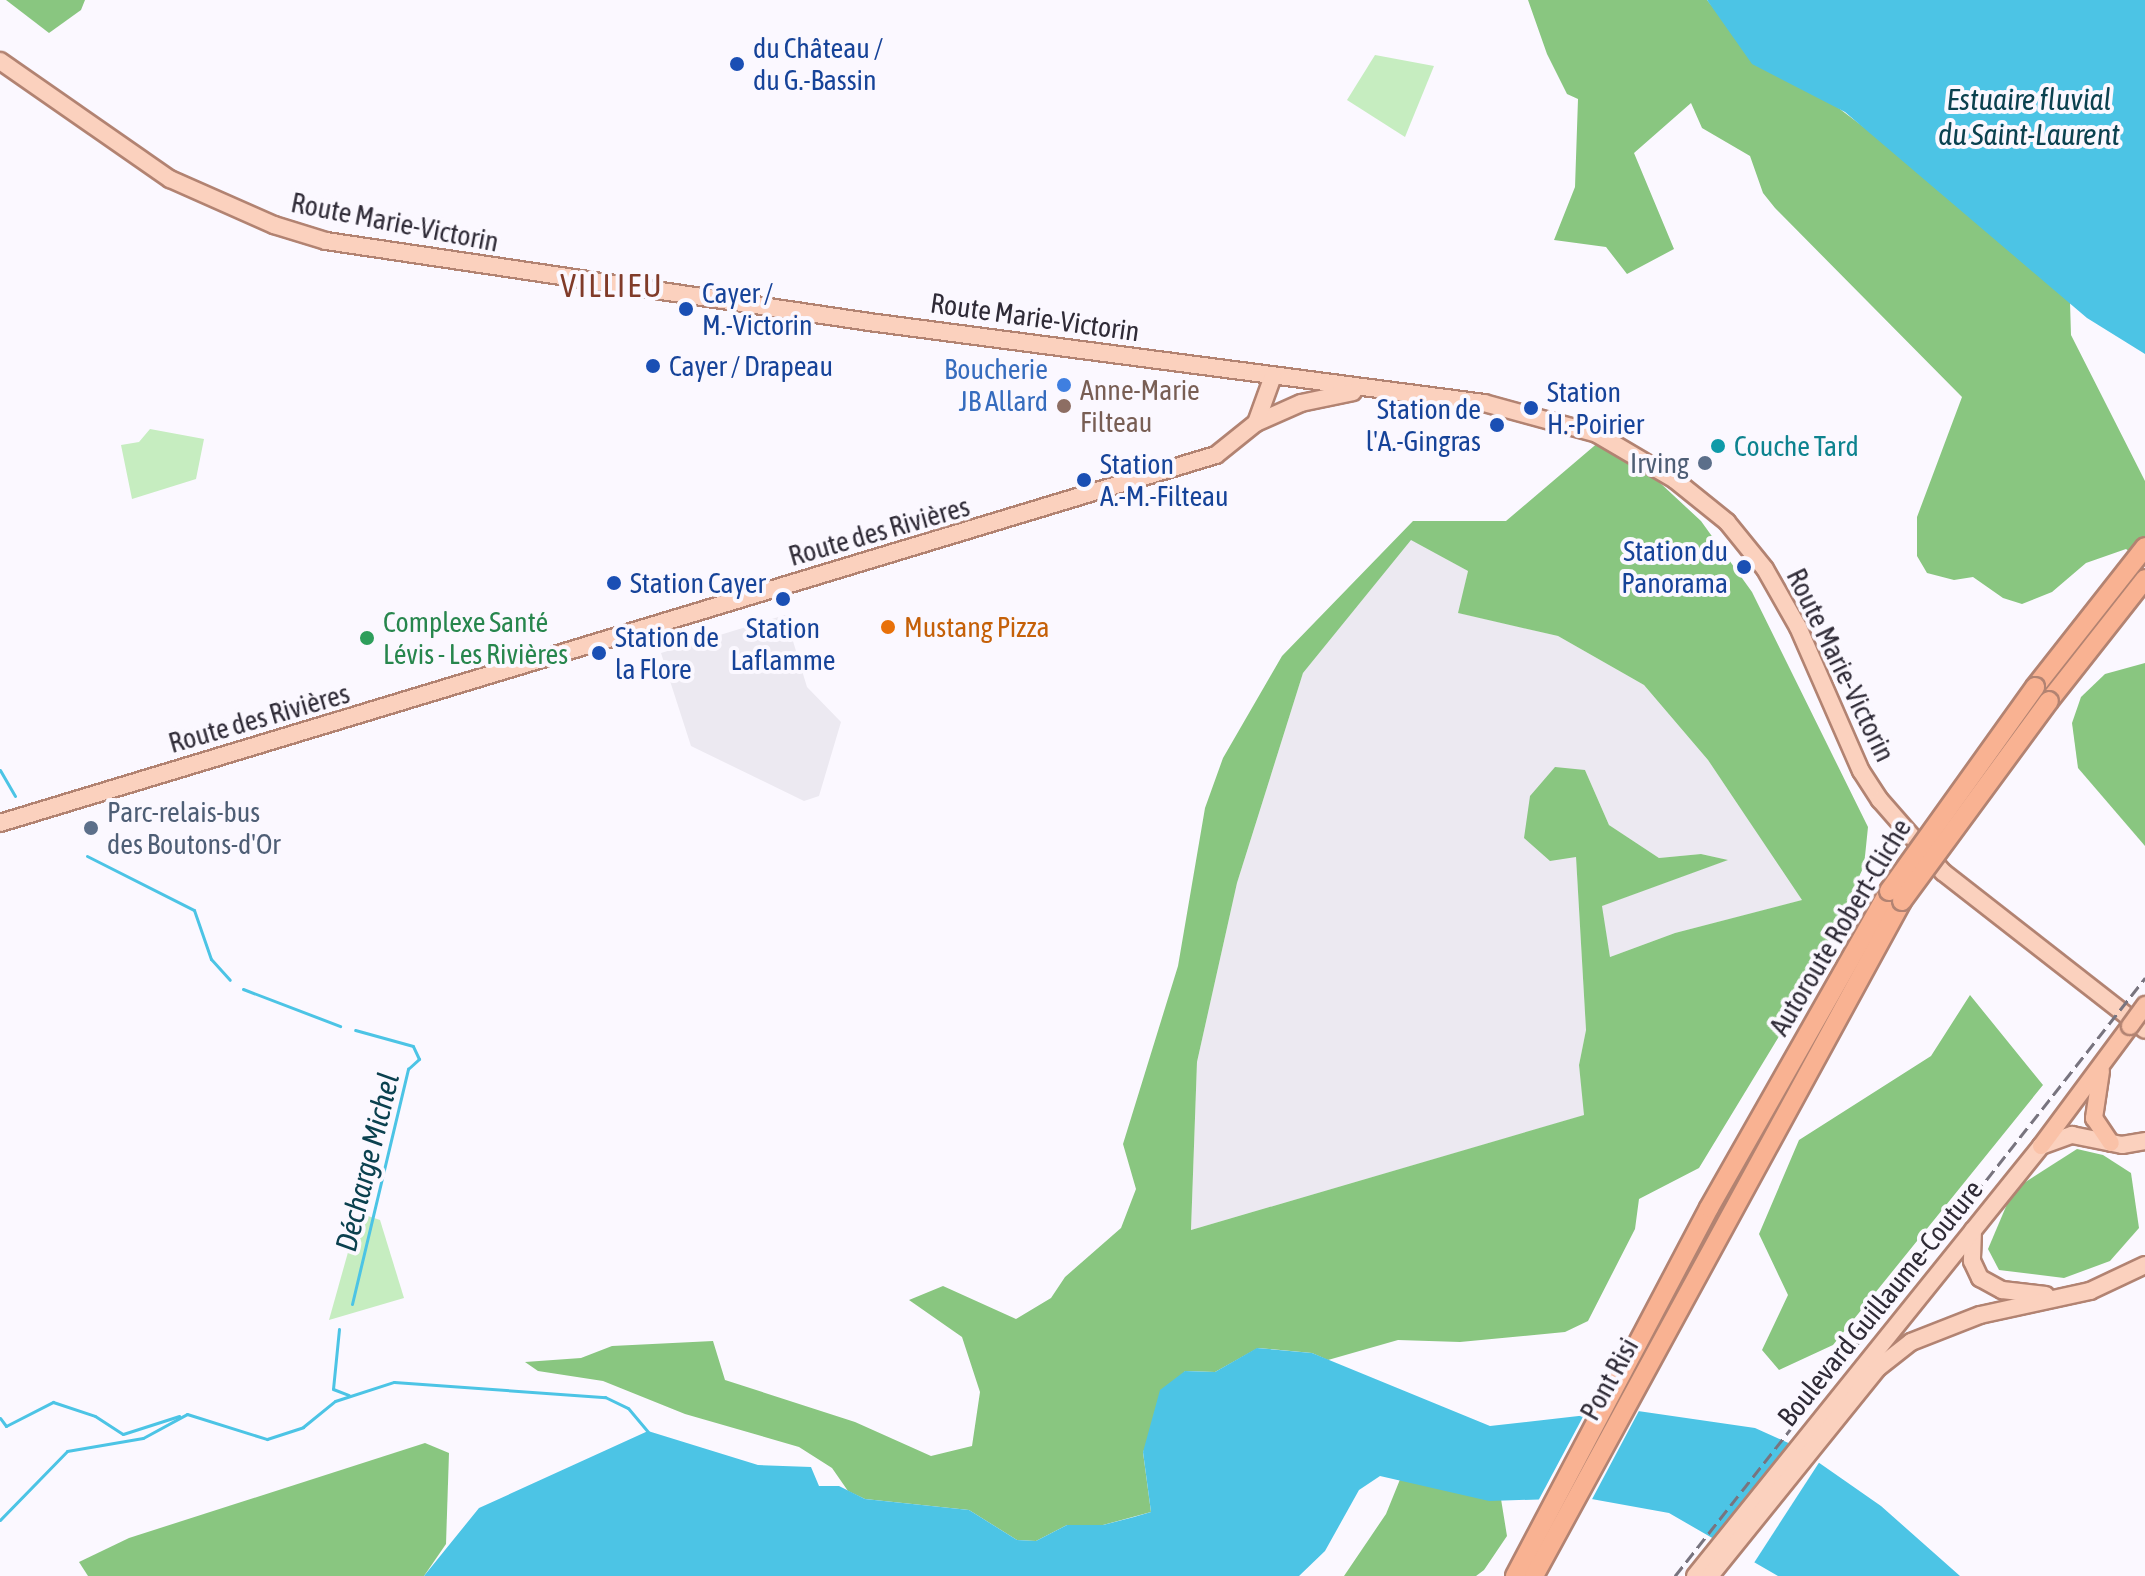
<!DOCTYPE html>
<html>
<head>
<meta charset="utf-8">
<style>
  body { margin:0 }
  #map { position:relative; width:2145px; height:1576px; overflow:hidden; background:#fbf8ff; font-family:"Asap Condensed",sans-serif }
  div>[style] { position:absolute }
  .built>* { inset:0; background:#ece9f1 }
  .green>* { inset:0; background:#c6edc0 }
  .forest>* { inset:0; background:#89c680 }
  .water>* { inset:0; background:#4cc4e5 }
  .pier>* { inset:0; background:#fbf8ff; transform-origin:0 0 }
  .stream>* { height:3px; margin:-1.5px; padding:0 1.5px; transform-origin:1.5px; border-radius:1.5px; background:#4cc4e5 }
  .roads { filter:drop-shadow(2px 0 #b28372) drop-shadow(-2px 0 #b28372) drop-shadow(0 2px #b28372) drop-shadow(0 -2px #b28372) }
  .primary>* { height:16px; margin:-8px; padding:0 8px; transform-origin:8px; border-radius:8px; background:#fbd1be }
  .trunk>* { height:16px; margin:-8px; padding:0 8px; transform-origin:8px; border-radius:8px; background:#fac2a8 }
  .motorway>* { height:18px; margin:-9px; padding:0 9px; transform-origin:9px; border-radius:9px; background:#f9b292 }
  .rail>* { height:3px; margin-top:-1.5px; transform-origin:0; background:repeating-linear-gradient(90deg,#78747f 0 12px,transparent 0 18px) }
  .bridges { filter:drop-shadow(2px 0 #b28372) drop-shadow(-2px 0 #b28372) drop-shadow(0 2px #b28372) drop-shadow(0 -2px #b28372) }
  .trunk-bridge>* { height:16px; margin:-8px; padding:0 8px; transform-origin:8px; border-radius:8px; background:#fac2a8 }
  .motorway-bridge>* { height:18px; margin:-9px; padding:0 9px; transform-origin:9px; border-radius:9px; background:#f9b292 }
  .dots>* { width:22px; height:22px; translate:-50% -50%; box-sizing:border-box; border:4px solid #fbf8ff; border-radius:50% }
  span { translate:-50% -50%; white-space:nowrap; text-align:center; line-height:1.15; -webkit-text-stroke:8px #fbf8ff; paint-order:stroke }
  .transit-label { font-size:28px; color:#164399 }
  .left { translate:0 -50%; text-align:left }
  .right { translate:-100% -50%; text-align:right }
  .street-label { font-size:28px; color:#2f2b37 }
  .shop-label { font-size:28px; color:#366cbe }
  .education-label { font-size:28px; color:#785e54 }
  .culture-label { font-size:28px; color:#0d838f }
  .service-label { font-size:28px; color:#4e5e75 }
  .leisure-label { font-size:28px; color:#27864d }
  .food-label { font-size:28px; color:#c56008 }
  .water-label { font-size:30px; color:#0b414f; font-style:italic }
  .quarter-label { font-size:32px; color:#803b29; letter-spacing:2px }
</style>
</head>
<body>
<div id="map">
  <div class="built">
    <div style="clip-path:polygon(1411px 539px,1468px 571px,1459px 613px,1558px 636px,1644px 685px,1708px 760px,1803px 900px,1675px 933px,1610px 957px,1601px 906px,1727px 860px,1701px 854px,1659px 858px,1609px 825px,1585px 770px,1576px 856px,1586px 1030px,1579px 1065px,1585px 1115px,1191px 1230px,1197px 1062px,1237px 883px,1303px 673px)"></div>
    <div style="clip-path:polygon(785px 615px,807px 687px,841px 722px,819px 796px,804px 801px,691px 746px,661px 653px)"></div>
  </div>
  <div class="green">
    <div style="clip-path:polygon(1375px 55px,1434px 66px,1405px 137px,1347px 100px)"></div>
    <div style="clip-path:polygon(150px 429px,204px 439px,196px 479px,132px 499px,121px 445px,139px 442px)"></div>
    <div style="clip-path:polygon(359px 1213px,380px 1220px,404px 1298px,329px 1320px)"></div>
  </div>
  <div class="forest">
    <div style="clip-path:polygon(6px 0,85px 0,81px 10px,49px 33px)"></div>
    <div style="clip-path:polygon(1528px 0,1707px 0,1725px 22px,1890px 147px,2070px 302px,2071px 335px,2145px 481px,2145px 563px,2126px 549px,2086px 563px,2052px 592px,2022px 604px,2003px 598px,1973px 577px,1954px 580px,1927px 573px,1917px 556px,1917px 517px,1962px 397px,1775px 208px,1763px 193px,1750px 156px,1702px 128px,1691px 103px,1634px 153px,1674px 249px,1627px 274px,1606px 247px,1554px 240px,1575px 187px,1578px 99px,1567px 94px,1547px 54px)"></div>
    <div style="clip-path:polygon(evenodd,1600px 441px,1644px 468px,1701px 521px,1752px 592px,1868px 827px,1864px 866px,1803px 997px,1699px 1168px,1639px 1199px,1635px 1229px,1588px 1321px,1565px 1332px,1460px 1342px,1398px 1340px,1328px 1360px,1312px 1353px,1258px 1348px,1215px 1372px,1185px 1371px,1143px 1452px,1151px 1512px,1103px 1525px,1067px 1525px,1036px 1541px,1017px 1540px,969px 1510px,865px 1499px,848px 1491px,832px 1468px,799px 1447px,685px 1414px,603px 1381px,538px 1371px,525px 1362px,581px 1358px,612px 1346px,713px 1341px,725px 1380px,855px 1422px,931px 1456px,972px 1446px,980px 1392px,962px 1337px,909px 1300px,943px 1286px,1016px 1319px,1051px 1298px,1065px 1277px,1121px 1228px,1136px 1189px,1123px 1144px,1178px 966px,1205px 808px,1223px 758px,1282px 656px,1413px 521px,1506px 521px,1600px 441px,1411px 540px,1468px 571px,1458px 613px,1558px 636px,1644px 685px,1708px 760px,1802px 900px,1675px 933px,1610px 957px,1602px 906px,1728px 860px,1701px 854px,1659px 858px,1609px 825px,1585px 770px,1555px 767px,1530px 796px,1524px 838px,1550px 861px,1576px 857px,1586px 1030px,1579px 1065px,1584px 1115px,1191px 1230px,1197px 1062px,1237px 883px,1303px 673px,1411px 540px)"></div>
    <div style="clip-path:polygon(2145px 663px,2145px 846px,2078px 768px,2072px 723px,2081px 697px,2105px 674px)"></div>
    <div style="clip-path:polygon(1970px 995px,2043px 1085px,1833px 1345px,1779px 1370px,1762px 1350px,1788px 1295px,1759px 1234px,1799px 1140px,1931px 1056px)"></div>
    <div style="clip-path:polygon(2077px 1149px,2103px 1155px,2131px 1173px,2139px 1228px,2110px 1261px,2064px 1278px,1999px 1270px,1988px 1249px,2013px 1190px)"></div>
    <div style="clip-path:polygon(425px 1443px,449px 1453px,446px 1544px,424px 1576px,88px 1576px,79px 1562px,129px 1538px)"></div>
    <div style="clip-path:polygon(1401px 1477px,1501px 1499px,1507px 1536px,1484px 1570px,1476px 1576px,1344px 1576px,1386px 1514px)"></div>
  </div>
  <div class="water">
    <div style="clip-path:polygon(1707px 0,2145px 0,2145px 354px,2087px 318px,1845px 112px,1752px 64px)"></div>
    <div style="clip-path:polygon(1257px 1348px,1312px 1353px,1490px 1426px,1631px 1410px,1755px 1428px,1795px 1446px,1881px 1506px,1960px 1576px,1778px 1576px,1669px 1513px,1586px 1498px,1489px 1501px,1380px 1476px,1359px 1490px,1325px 1551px,1299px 1576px,424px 1576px,479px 1508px,648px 1431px,758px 1465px,811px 1467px,819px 1486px,839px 1486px,865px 1499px,969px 1510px,1017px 1540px,1036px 1541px,1067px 1525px,1103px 1525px,1134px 1517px,1151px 1512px,1143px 1452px,1160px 1390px,1185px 1371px,1215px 1372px)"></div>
  </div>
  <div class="pier">
    <div style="clip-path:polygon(1641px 1407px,1590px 1503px,1537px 1503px,1585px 1413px)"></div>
    <div style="left:1792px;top:1440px;width:35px;height:128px;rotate:33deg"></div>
  </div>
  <div class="stream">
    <div style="left:0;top:770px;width:30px;rotate:60deg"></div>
    <div style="left:87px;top:856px;width:120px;rotate:26.8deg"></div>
    <div style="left:194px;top:910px;width:52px;rotate:70.9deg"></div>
    <div style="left:211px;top:959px;width:28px;rotate:48deg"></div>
    <div style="left:243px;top:989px;width:104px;rotate:20.9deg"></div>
    <div style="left:352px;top:1304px;width:242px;rotate:-76.6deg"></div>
    <div style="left:408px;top:1069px;width:15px;rotate:-42deg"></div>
    <div style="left:419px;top:1059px;width:14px;rotate:-115deg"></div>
    <div style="left:413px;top:1046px;width:60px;rotate:-164.6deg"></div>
    <div style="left:339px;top:1329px;width:60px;rotate:95.7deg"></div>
    <div style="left:333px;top:1389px;width:17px;rotate:21deg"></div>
    <div style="left:0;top:1418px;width:10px;rotate:53deg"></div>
    <div style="left:6px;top:1426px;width:53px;rotate:-27.1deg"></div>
    <div style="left:53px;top:1402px;width:44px;rotate:18.4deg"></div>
    <div style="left:95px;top:1416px;width:33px;rotate:33deg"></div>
    <div style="left:123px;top:1434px;width:59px;rotate:-17.8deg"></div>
    <div style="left:0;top:1520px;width:96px;rotate:-45.8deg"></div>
    <div style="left:67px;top:1451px;width:77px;rotate:-9.7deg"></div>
    <div style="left:143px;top:1438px;width:50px;rotate:-28.6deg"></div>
    <div style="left:187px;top:1414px;width:84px;rotate:17.4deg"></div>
    <div style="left:267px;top:1439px;width:38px;rotate:-18deg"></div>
    <div style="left:303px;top:1427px;width:41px;rotate:-39.1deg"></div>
    <div style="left:335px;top:1401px;width:62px;rotate:-17.9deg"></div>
    <div style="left:394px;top:1382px;width:212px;rotate:4.1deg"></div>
    <div style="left:605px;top:1397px;width:25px;rotate:26deg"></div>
    <div style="left:628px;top:1408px;width:31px;rotate:50deg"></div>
  </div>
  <div class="roads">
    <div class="primary">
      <div style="left:0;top:61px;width:207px;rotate:34.8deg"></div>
      <div style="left:170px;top:179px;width:114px;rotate:23.9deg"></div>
      <div style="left:274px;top:225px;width:54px;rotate:17.1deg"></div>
      <div style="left:326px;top:241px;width:549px;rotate:8.48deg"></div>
      <div style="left:869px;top:322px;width:620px;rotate:7.5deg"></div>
      <div style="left:1484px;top:403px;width:117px;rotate:15.3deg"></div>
      <div style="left:1597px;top:434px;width:91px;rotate:30.5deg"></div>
      <div style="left:1675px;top:480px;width:67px;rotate:38.9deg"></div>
      <div style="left:1727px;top:522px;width:60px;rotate:51deg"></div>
      <div style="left:1765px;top:569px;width:67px;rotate:60.4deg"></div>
      <div style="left:1798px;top:627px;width:157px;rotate:66.4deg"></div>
      <div style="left:1861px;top:771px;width:35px;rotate:57deg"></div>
      <div style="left:1880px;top:800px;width:96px;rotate:48.8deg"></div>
      <div style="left:1943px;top:872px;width:256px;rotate:38deg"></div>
      <div style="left:1256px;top:423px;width:49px;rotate:-24deg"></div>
      <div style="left:1301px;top:403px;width:53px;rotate:-11.9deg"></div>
      <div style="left:0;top:823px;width:1270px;rotate:-16.84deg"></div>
      <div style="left:1216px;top:455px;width:51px;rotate:-38.7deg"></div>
      <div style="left:1256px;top:423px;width:50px;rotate:-70.1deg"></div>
      <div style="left:1973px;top:1230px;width:31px;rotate:92deg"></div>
      <div style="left:1972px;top:1261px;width:19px;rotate:65deg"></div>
      <div style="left:1980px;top:1278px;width:25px;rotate:29deg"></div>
      <div style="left:2002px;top:1290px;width:44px;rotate:6.5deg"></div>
      <div style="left:1695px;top:1576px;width:552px;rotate:-51.18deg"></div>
      <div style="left:2041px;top:1146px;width:33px;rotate:-20deg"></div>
      <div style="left:2072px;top:1135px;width:51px;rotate:11.3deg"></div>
      <div style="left:2122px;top:1145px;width:23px;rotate:-10deg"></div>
      <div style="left:1710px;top:1576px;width:267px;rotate:-51.1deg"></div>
      <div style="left:1878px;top:1368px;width:42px;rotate:-38.2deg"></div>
      <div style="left:1911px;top:1342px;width:74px;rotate:-21.4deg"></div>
      <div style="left:1980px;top:1315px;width:113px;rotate:-12.3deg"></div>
      <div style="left:2090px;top:1291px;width:61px;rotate:-25.3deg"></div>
    </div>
    <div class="trunk">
      <div style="left:2101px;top:1071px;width:48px;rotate:98.5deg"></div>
      <div style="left:2094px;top:1118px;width:30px;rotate:56deg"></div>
      <div style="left:2041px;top:1146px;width:149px;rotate:-53.4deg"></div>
    </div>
    <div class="motorway">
      <div style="left:2035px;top:687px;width:178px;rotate:-51.8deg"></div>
      <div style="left:2049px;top:701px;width:155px;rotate:-51.8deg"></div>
      <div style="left:1515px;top:1576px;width:416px;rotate:-62.2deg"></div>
      <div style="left:1709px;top:1208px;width:365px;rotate:-60.4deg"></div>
      <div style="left:1534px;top:1576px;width:769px;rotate:-61.4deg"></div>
    </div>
  </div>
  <div class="rail">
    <div style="left:1675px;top:1576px;width:761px;rotate:-51.83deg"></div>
  </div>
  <div class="bridges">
    <div class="trunk-bridge">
      <div style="left:2130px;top:1026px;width:26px;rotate:-54deg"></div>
    </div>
    <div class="motorway-bridge">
      <div style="left:1889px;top:891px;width:251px;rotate:-54.4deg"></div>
      <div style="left:1902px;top:901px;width:248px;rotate:-53.7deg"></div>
    </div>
  </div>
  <div class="dots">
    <div style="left:737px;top:64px;background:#1a4fb4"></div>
    <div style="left:686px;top:309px;background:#1a4fb4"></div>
    <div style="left:653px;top:366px;background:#1a4fb4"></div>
    <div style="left:1064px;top:385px;background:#3f7fe0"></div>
    <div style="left:1064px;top:406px;background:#8d6e63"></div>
    <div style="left:1531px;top:408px;background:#1a4fb4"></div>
    <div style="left:1497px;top:425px;background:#1a4fb4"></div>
    <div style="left:1718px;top:446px;background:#0f9aa8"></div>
    <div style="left:1705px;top:463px;background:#5c6f8a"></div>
    <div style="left:1084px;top:480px;background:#1a4fb4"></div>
    <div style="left:1744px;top:567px;background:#1a4fb4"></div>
    <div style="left:614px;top:583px;background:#1a4fb4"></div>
    <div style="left:783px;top:599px;background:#1a4fb4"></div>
    <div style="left:888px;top:627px;background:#e8710a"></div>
    <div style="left:367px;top:638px;background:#2e9e5b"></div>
    <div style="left:599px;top:653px;background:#1a4fb4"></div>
    <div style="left:91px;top:828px;background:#5c6f8a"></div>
  </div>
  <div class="transit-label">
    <span class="left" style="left:753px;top:64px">du Château /<br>du G.-Bassin</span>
    <span class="left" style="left:702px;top:309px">Cayer /<br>M.-Victorin</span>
    <span class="left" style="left:669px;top:366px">Cayer / Drapeau</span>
    <span class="left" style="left:1547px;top:408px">Station<br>H.-Poirier</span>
    <span class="right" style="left:1481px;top:425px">Station de<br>l'A.-Gingras</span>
    <span class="left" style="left:1100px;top:480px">Station<br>A.-M.-Filteau</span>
    <span class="right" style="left:1728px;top:567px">Station du<br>Panorama</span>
    <span class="left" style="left:630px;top:583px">Station Cayer</span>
    <span style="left:783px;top:644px">Station<br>Laflamme</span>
    <span class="left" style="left:615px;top:653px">Station de<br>la Flore</span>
  </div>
  <div class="street-label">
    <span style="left:395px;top:222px;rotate:11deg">Route Marie-Victorin</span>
    <span style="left:1035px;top:317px;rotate:8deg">Route Marie-Victorin</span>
    <span style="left:879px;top:531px;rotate:-16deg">Route des Rivières</span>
    <span style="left:1841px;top:665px;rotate:64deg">Route Marie-Victorin</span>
    <span style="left:259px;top:718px;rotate:-16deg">Route des Rivières</span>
    <span style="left:1840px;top:927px;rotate:-59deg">Autoroute Robert-Cliche</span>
    <span style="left:1880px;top:1303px;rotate:-51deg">Boulevard Guillaume-Couture</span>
    <span style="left:1609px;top:1379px;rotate:-61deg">Pont Risi</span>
  </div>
  <div class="shop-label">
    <span class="right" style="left:1048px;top:385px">Boucherie<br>JB Allard</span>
  </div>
  <div class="education-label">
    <span class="left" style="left:1080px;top:406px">Anne-Marie<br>Filteau</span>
  </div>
  <div class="culture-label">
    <span class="left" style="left:1734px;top:446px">Couche Tard</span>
  </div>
  <div class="service-label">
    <span class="right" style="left:1689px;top:463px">Irving</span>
    <span class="left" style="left:107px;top:828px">Parc-relais-bus<br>des Boutons-d'Or</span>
  </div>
  <div class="leisure-label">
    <span class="left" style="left:383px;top:638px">Complexe Santé<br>Lévis - Les Rivières</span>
  </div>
  <div class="food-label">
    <span class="left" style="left:904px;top:627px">Mustang Pizza</span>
  </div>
  <div class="water-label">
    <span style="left:2029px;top:116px">Estuaire fluvial<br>du Saint-Laurent</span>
    <span style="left:367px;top:1162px;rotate:-76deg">Décharge Michel</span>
  </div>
  <div class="quarter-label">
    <span style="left:612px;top:286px">VILLIEU</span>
  </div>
</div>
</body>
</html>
